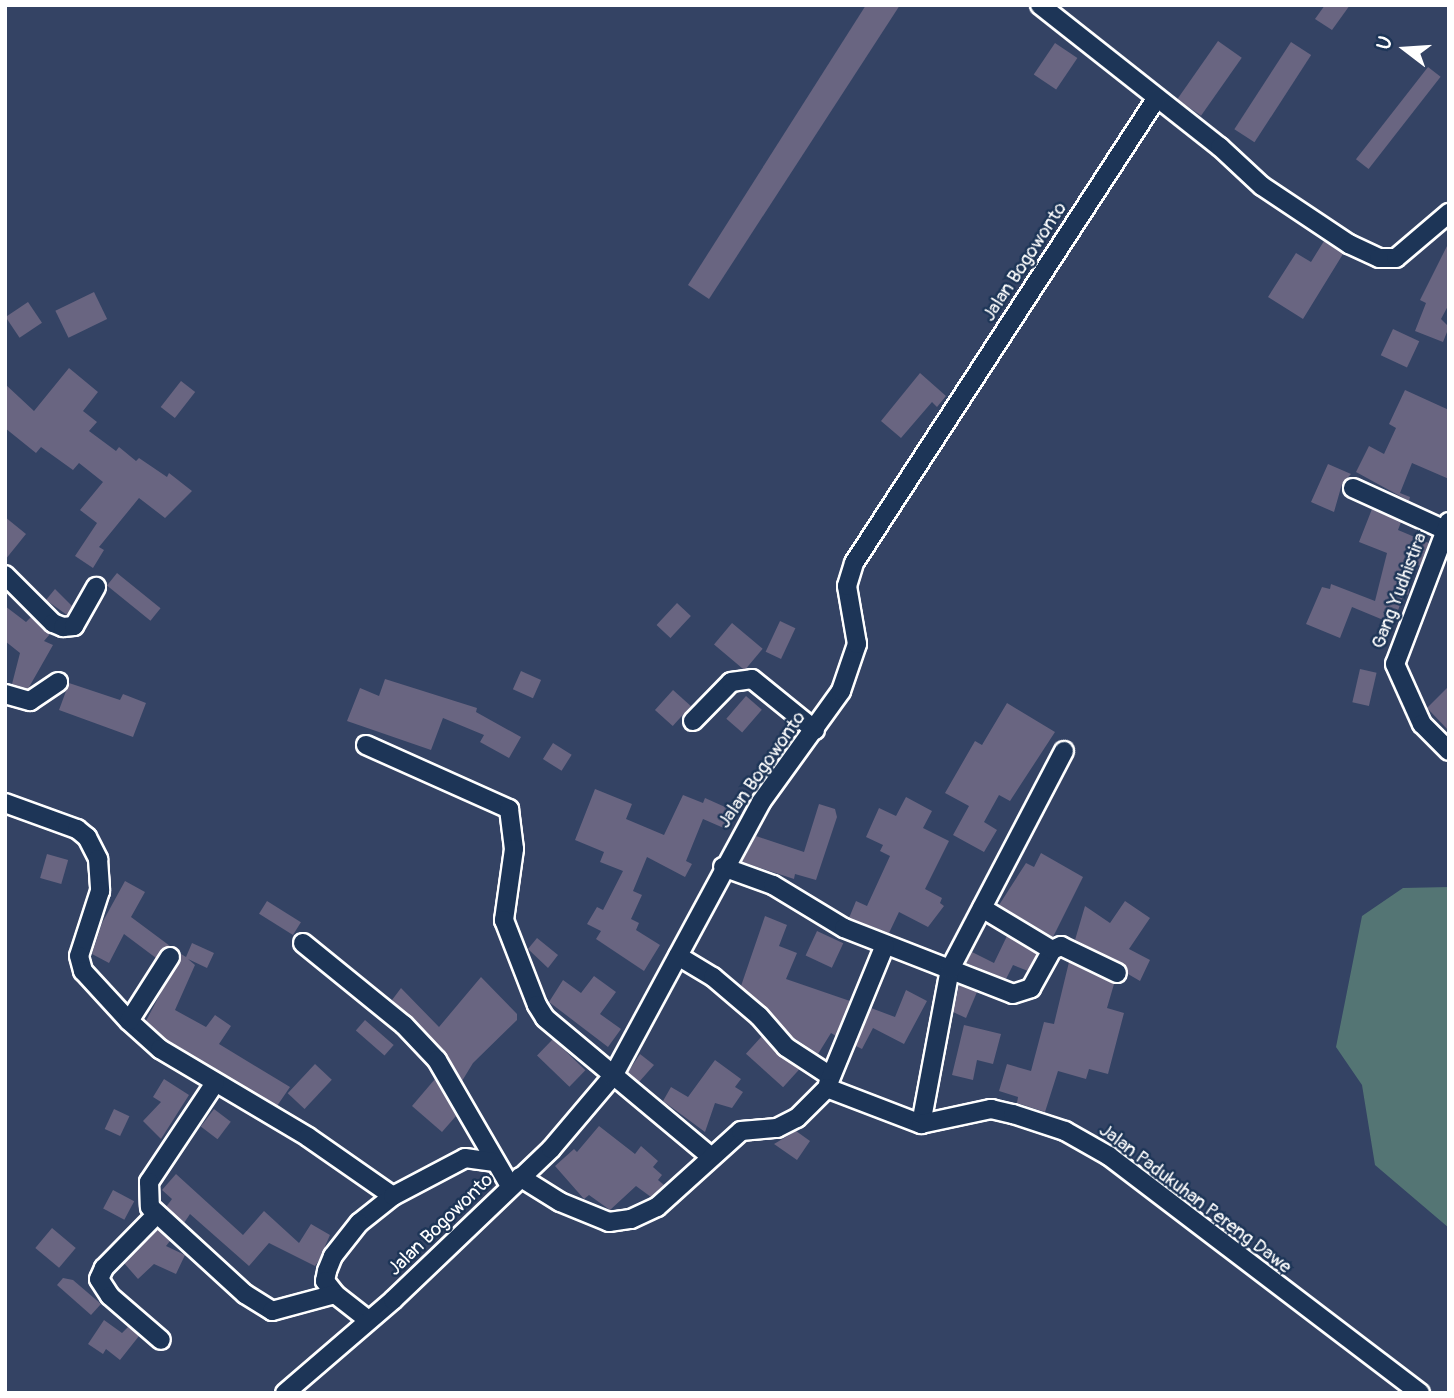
<!DOCTYPE html>
<html>
<head>
<meta charset="utf-8">
<style>
  body { margin:0 }
  #map { position:relative; width:1454px; height:1398px; overflow:hidden; background:#344364; font-family:Pangolin,sans-serif }
  div>[style] { position:absolute }
  .green>* { inset:0; background:#547574 }
  .building>* { inset:0; background:#696581; transform-origin:0 0 }
  .roads { filter:drop-shadow(2px 0 #fff) drop-shadow(-2px 0 #fff) drop-shadow(0 2px #fff) drop-shadow(0 -2px #fff) }
  .minor>* { height:18px; margin:-9px; padding:0 9px; transform-origin:9px; border-radius:9px; background:#1d3557 }
  span { translate:-50% -50%; white-space:nowrap; text-align:center; line-height:1.15; -webkit-text-stroke:5px #1d3557; paint-order:stroke }
  .street-label { font-size:19px; color:#fff }
  .frame { position:absolute; inset:0; border:7px solid #fff; pointer-events:none }
  .north { position:absolute; left:1370px; top:14px; width:70px; height:70px; -webkit-text-stroke:5px #1d3557; paint-order:stroke; rotate:287deg; font-size:19px; font-weight:700; line-height:28px; text-align:center; color:#fff }
  .north::after { content:''; display:block; margin:auto; width:24px; height:32px; background:#fff; clip-path:polygon(50% 0,100% 100%,50% 72%,0 100%) }
</style>
</head>
<body>
<div id="map">
  <div class="green">
    <div style="clip-path:polygon(1449px 887px,1449px 1228px,1375px 1165px,1362px 1085px,1336px 1047px,1362px 916px,1403px 888px)"></div>
  </div>
  <div class="building">
    <div style="clip-path:polygon(866px 5px,900px 5px,709px 299px,688px 285px)"></div>
    <div style="clip-path:polygon(1325px 5px,1350px 5px,1332px 30px,1315px 19px)"></div>
    <div style="left:1218px;top:41px;width:29px;height:71px;rotate:35deg"></div>
    <div style="left:1291px;top:42px;width:24px;height:104px;rotate:33deg"></div>
    <div style="left:1055px;top:43px;width:27px;height:38px;rotate:34deg"></div>
    <div style="left:1428px;top:67px;width:16px;height:117px;rotate:38deg"></div>
    <div style="clip-path:polygon(1324px 241px,1343px 254px,1303px 319px,1268px 297px,1296px 253px,1311px 262px)"></div>
    <div style="clip-path:polygon(1449px 242px,1449px 304px,1441px 319px,1449px 327px,1443px 342px,1415px 331px,1426px 303px,1420px 300px)"></div>
    <div style="left:94px;top:292px;width:30px;height:43px;rotate:64deg"></div>
    <div style="left:28px;top:302px;width:25px;height:27px;rotate:56deg"></div>
    <div style="left:1393px;top:329px;width:29px;height:29px;rotate:25deg"></div>
    <div style="clip-path:polygon(69px 368px,98px 392px,83px 411px,97px 422px,89px 431px,116px 451px,119px 447px,136px 461px,139px 458px,167px 477px,169px 473px,192px 491px,165px 518px,139px 498px,99px 547px,104px 550px,93px 568px,75px 556px,97px 523px,80px 510px,103px 482px,79px 463px,73px 470px,41px 447px,36px 453px,5px 428px,5px 384px,34px 411px)"></div>
    <div style="clip-path:polygon(920px 373px,946px 396px,937px 407px,932px 402px,901px 438px,881px 421px)"></div>
    <div style="left:181px;top:381px;width:18px;height:33px;rotate:38deg"></div>
    <div style="clip-path:polygon(1405px 390px,1449px 410px,1449px 479px,1412px 463px,1400px 493px,1410px 497px,1409px 501px,1356px 472px,1369px 446px,1384px 454px,1396px 428px,1389px 424px)"></div>
    <div style="clip-path:polygon(1328px 464px,1351px 474px,1342px 484px,1334px 512px,1311px 502px)"></div>
    <div style="clip-path:polygon(1372px 509px,1401px 522px,1398px 530px,1429px 543px,1420px 566px,1415px 564px,1408px 595px,1404px 594px,1393px 624px,1352px 607px,1340px 638px,1306px 624px,1322px 587px,1330px 589px,1331px 584px,1375px 601px,1387px 553px,1359px 542px)"></div>
    <div style="clip-path:polygon(5px 517px,26px 534px,5px 560px)"></div>
    <div style="left:117px;top:573px;width:56px;height:16px;rotate:39deg"></div>
    <div style="clip-path:polygon(55px 589px,72px 606px,67px 615px,46px 600px)"></div>
    <div style="left:677px;top:603px;width:19px;height:30px;rotate:43deg"></div>
    <div style="clip-path:polygon(5px 606px,26px 622px,31px 617px,50px 634px,44px 641px,53px 645px,28px 689px,12px 684px,20px 653px,5px 641px)"></div>
    <div style="left:780px;top:621px;width:17px;height:34px;rotate:25deg"></div>
    <div style="left:732px;top:623px;width:40px;height:28px;rotate:40deg"></div>
    <div style="left:1360px;top:669px;width:17px;height:34px;rotate:13deg"></div>
    <div style="left:521px;top:671px;width:22px;height:20px;rotate:24deg"></div>
    <div style="clip-path:polygon(385px 679px,477px 708px,476px 712px,521px 737px,509px 758px,480px 742px,484px 735px,443px 718px,431px 750px,347px 721px,360px 688px,379px 696px)"></div>
    <div style="clip-path:polygon(69px 683px,120px 700px,123px 694px,146px 703px,133px 737px,59px 710px)"></div>
    <div style="clip-path:polygon(1449px 686px,1449px 731px,1427px 708px)"></div>
    <div style="left:673px;top:690px;width:24px;height:27px;rotate:42deg"></div>
    <div style="left:746px;top:696px;width:21px;height:30px;rotate:41deg"></div>
    <div style="clip-path:polygon(1007px 703px,1055px 732px,1010px 801px,999px 795px,984px 822px,997px 830px,984px 852px,953px 835px,969px 806px,945px 793px,975px 741px,982px 745px)"></div>
    <div style="left:553px;top:743px;width:22px;height:19px;rotate:32deg"></div>
    <div style="clip-path:polygon(595px 789px,632px 804px,626px 819px,664px 835px,683px 795px,703px 803px,705px 798px,734px 811px,726px 829px,703px 819px,686px 861px,692px 864px,685px 877px,647px 857px,633px 891px,642px 895px,631px 919px,639px 923px,636px 930px,660px 945px,644px 971px,596px 939px,601px 931px,587px 924px,597px 907px,603px 910px,623px 871px,600px 862px,604px 852px,575px 840px)"></div>
    <div style="clip-path:polygon(906px 797px,932px 811px,923px 828px,949px 841px,925px 889px,942px 898px,940px 903px,944px 906px,928px 927px,899px 912px,889px 933px,849px 918px,856px 901px,867px 906px,890px 856px,880px 851px,883px 845px,866px 837px,879px 808px,896px 816px)"></div>
    <div style="clip-path:polygon(819px 804px,835px 809px,837px 817px,816px 880px,795px 874px,794px 879px,742px 862px,756px 836px,804px 852px)"></div>
    <div style="clip-path:polygon(1041px 853px,1083px 877px,1053px 937px,999px 905px,1026px 863px,1034px 867px)"></div>
    <div style="left:47px;top:854px;width:22px;height:25px;rotate:16deg"></div>
    <div style="clip-path:polygon(125px 881px,145px 892px,131px 917px,170px 946px,156px 958px,124px 934px,109px 963px,92px 954px,102px 923px)"></div>
    <div style="left:267px;top:901px;width:40px;height:15px;rotate:32deg"></div>
    <div style="clip-path:polygon(1125px 901px,1150px 918px,1129px 949px,1150px 960px,1140px 981px,1128px 974px,1122px 963px,1075px 940px,1085px 906px,1110px 923px)"></div>
    <div style="clip-path:polygon(765px 916px,787px 925px,779px 946px,797px 953px,786px 979px,850px 1001px,836px 1036px,831px 1033px,818px 1054px,794px 1038px,741px 986px)"></div>
    <div style="left:817px;top:931px;width:29px;height:27px;rotate:25deg"></div>
    <div style="clip-path:polygon(1007px 936px,1037px 954px,1028px 971px,1013px 965px,1006px 979px,966px 963px,972px 952px,994px 963px)"></div>
    <div style="clip-path:polygon(537px 938px,558px 955px,548px 968px,528px 949px)"></div>
    <div style="clip-path:polygon(192px 943px,214px 953px,207px 968px,188px 959px,195px 965px,175px 1010px,206px 1027px,215px 1015px,231px 1026px,219px 1044px,290px 1087px,277px 1106px,167px 1040px,146px 1021px,181px 954px,186px 957px)"></div>
    <div style="clip-path:polygon(1069px 962px,1114px 984px,1107px 1008px,1124px 1013px,1108px 1074px,1089px 1069px,1086px 1079px,1058px 1071px,1045px 1112px,1017px 1103px,1018px 1097px,999px 1091px,1007px 1064px,1031px 1071px,1044px 1022px,1054px 1024px)"></div>
    <div style="clip-path:polygon(594px 976px,616px 992px,600px 1014px,621px 1029px,608px 1047px,549px 1002px,563px 980px,581px 993px)"></div>
    <div style="clip-path:polygon(481px 977px,517px 1014px,517px 1020px,473px 1063px,462px 1081px,445px 1052px,392px 1000px,401px 988px,439px 1027px)"></div>
    <div style="clip-path:polygon(959px 985px,977px 992px,966px 1018px,953px 1012px)"></div>
    <div style="clip-path:polygon(906px 990px,927px 1001px,904px 1044px,873px 1028px,862px 1049px,856px 1046px,871px 1008px,895px 1017px)"></div>
    <div style="left:365px;top:1020px;width:38px;height:14px;rotate:41deg"></div>
    <div style="clip-path:polygon(964px 1025px,1001px 1034px,993px 1064px,977px 1060px,973px 1080px,952px 1075px)"></div>
    <div style="left:762px;top:1036px;width:50px;height:24px;rotate:42deg"></div>
    <div style="left:553px;top:1039px;width:45px;height:23px;rotate:44deg"></div>
    <div style="clip-path:polygon(640px 1054px,654px 1065px,639px 1082px,628px 1072px)"></div>
    <div style="clip-path:polygon(715px 1060px,741px 1079px,735px 1087px,743px 1092px,732px 1108px,715px 1103px,705px 1132px,663px 1101px,671px 1087px,688px 1097px)"></div>
    <div style="left:315px;top:1064px;width:23px;height:40px;rotate:43deg"></div>
    <div style="clip-path:polygon(164px 1079px,189px 1095px,161px 1139px,143px 1121px,161px 1102px,153px 1097px)"></div>
    <div style="clip-path:polygon(435px 1079px,456px 1116px,442px 1132px,412px 1106px)"></div>
    <div style="left:114px;top:1109px;width:17px;height:22px;rotate:25deg"></div>
    <div style="left:214px;top:1109px;width:21px;height:22px;rotate:37deg"></div>
    <div style="clip-path:polygon(599px 1126px,635px 1154px,641px 1146px,658px 1161px,653px 1167px,662px 1175px,658px 1180px,664px 1185px,651px 1197px,636px 1186px,610px 1210px,589px 1195px,584px 1199px,555px 1166px,574px 1149px,577px 1152px)"></div>
    <div style="clip-path:polygon(796px 1131px,810px 1141px,797px 1160px,774px 1144px)"></div>
    <div style="clip-path:polygon(176px 1174px,243px 1235px,264px 1211px,299px 1243px,311px 1224px,330px 1235px,318px 1262px,315px 1266px,269px 1243px,249px 1266px,190px 1214px,184px 1223px,166px 1207px,172px 1199px,162px 1190px)"></div>
    <div style="left:113px;top:1190px;width:24px;height:21px;rotate:28deg"></div>
    <div style="left:52px;top:1228px;width:31px;height:26px;rotate:40deg"></div>
    <div style="clip-path:polygon(158px 1229px,170px 1241px,166px 1246px,185px 1255px,176px 1274px,154px 1264px,138px 1279px,124px 1263px)"></div>
    <div style="clip-path:polygon(63px 1278px,73px 1280px,101px 1304px,91px 1315px,57px 1285px)"></div>
    <div style="clip-path:polygon(104px 1320px,122px 1333px,128px 1327px,139px 1336px,120px 1360px,106px 1349px,103px 1354px,88px 1344px)"></div>
  </div>
  <div class="roads">
    <div class="minor">
      <div style="left:1040px;top:5px;width:229px;rotate:38.3deg"></div>
      <div style="left:1220px;top:147px;width:57px;rotate:42.9deg"></div>
      <div style="left:1262px;top:186px;width:105px;rotate:33.7deg"></div>
      <div style="left:1349px;top:244px;width:33px;rotate:25deg"></div>
      <div style="left:1379px;top:258px;width:17px"></div>
      <div style="left:1396px;top:258px;width:70px;rotate:-40.3deg"></div>
      <div style="left:1353px;top:488px;width:101px;rotate:24.5deg"></div>
      <div style="left:1449px;top:522px;width:152px;rotate:110.8deg"></div>
      <div style="left:1395px;top:664px;width:66px;rotate:65.8deg"></div>
      <div style="left:1422px;top:724px;width:38px;rotate:45deg"></div>
      <div style="left:5px;top:575px;width:68px;rotate:45deg"></div>
      <div style="left:53px;top:623px;width:11px;rotate:22deg"></div>
      <div style="left:63px;top:627px;width:11px;rotate:-5deg"></div>
      <div style="left:74px;top:626px;width:45px;rotate:-60.6deg"></div>
      <div style="left:5px;top:694px;width:26px;rotate:16deg"></div>
      <div style="left:30px;top:701px;width:34px;rotate:-34deg"></div>
      <div style="left:693px;top:721px;width:54px;rotate:-45.7deg"></div>
      <div style="left:731px;top:682px;width:21px;rotate:-8deg"></div>
      <div style="left:752px;top:679px;width:81px;rotate:39deg"></div>
      <div style="left:366px;top:745px;width:157px;rotate:24.1deg"></div>
      <div style="left:509px;top:809px;width:40px;rotate:82.9deg"></div>
      <div style="left:514px;top:849px;width:72px;rotate:98deg"></div>
      <div style="left:504px;top:920px;width:91px;rotate:68.8deg"></div>
      <div style="left:537px;top:1005px;width:15px;rotate:58deg"></div>
      <div style="left:545px;top:1018px;width:215px;rotate:39.9deg"></div>
      <div style="left:5px;top:803px;width:77px;rotate:19.9deg"></div>
      <div style="left:77px;top:829px;width:13px;rotate:39deg"></div>
      <div style="left:87px;top:837px;width:25px;rotate:63deg"></div>
      <div style="left:98px;top:859px;width:32px;rotate:86deg"></div>
      <div style="left:100px;top:891px;width:68px;rotate:107.9deg"></div>
      <div style="left:79px;top:956px;width:16px;rotate:75deg"></div>
      <div style="left:83px;top:971px;width:68px;rotate:47.4deg"></div>
      <div style="left:129px;top:1021px;width:42px;rotate:42.1deg"></div>
      <div style="left:160px;top:1049px;width:172px;rotate:30.7deg"></div>
      <div style="left:308px;top:1137px;width:103px;rotate:34.8deg"></div>
      <div style="left:393px;top:1196px;width:43px;rotate:141.5deg"></div>
      <div style="left:359px;top:1223px;width:42px;rotate:128.2deg"></div>
      <div style="left:333px;top:1256px;width:16px;rotate:112deg"></div>
      <div style="left:327px;top:1271px;width:10px;rotate:101deg"></div>
      <div style="left:325px;top:1281px;width:16px;rotate:52deg"></div>
      <div style="left:335px;top:1294px;width:41px;rotate:38deg"></div>
      <div style="left:723px;top:867px;width:53px;rotate:19.8deg"></div>
      <div style="left:773px;top:885px;width:83px;rotate:31.2deg"></div>
      <div style="left:844px;top:928px;width:181px;rotate:21.3deg"></div>
      <div style="left:1013px;top:994px;width:19px;rotate:-18deg"></div>
      <div style="left:1031px;top:988px;width:43px;rotate:-61.1deg"></div>
      <div style="left:1052px;top:950px;width:10px;rotate:-24deg"></div>
      <div style="left:1061px;top:946px;width:62px;rotate:25.7deg"></div>
      <div style="left:982px;top:908px;width:82px;rotate:31deg"></div>
      <div style="left:303px;top:943px;width:130px;rotate:39.1deg"></div>
      <div style="left:404px;top:1025px;width:48px;rotate:46.7deg"></div>
      <div style="left:437px;top:1060px;width:146px;rotate:59.9deg"></div>
      <div style="left:678px;top:956px;width:41px;rotate:31deg"></div>
      <div style="left:713px;top:977px;width:60px;rotate:40.3deg"></div>
      <div style="left:759px;top:1016px;width:41px;rotate:48.9deg"></div>
      <div style="left:786px;top:1047px;width:51px;rotate:33.1deg"></div>
      <div style="left:129px;top:1021px;width:76px;rotate:-57.4deg"></div>
      <div style="left:215px;top:1083px;width:119px;rotate:123.7deg"></div>
      <div style="left:149px;top:1182px;width:25px;rotate:88deg"></div>
      <div style="left:150px;top:1207px;width:129px;rotate:42.5deg"></div>
      <div style="left:245px;top:1294px;width:32px;rotate:32deg"></div>
      <div style="left:272px;top:1311px;width:65px;rotate:-15.1deg"></div>
      <div style="left:828px;top:1084px;width:150px;rotate:-67.7deg"></div>
      <div style="left:921px;top:1124px;width:158px;rotate:-79.4deg"></div>
      <div style="left:950px;top:969px;width:246px;rotate:-62.4deg"></div>
      <div style="left:520px;top:1177px;width:47px;rotate:32deg"></div>
      <div style="left:560px;top:1202px;width:53px;rotate:22.2deg"></div>
      <div style="left:609px;top:1222px;width:22px;rotate:-8deg"></div>
      <div style="left:631px;top:1219px;width:29px;rotate:-25deg"></div>
      <div style="left:657px;top:1207px;width:113px;rotate:-42.1deg"></div>
      <div style="left:741px;top:1131px;width:36px;rotate:-5deg"></div>
      <div style="left:777px;top:1128px;width:22px;rotate:-27deg"></div>
      <div style="left:797px;top:1118px;width:42px;rotate:-45deg"></div>
      <div style="left:827px;top:1088px;width:101px;rotate:21deg"></div>
      <div style="left:921px;top:1124px;width:72px;rotate:-12.1deg"></div>
      <div style="left:991px;top:1109px;width:23px;rotate:13deg"></div>
      <div style="left:1013px;top:1114px;width:55px;rotate:18.1deg"></div>
      <div style="left:1065px;top:1131px;width:51px;rotate:29.6deg"></div>
      <div style="left:1109px;top:1156px;width:391px;rotate:37.3deg"></div>
      <div style="left:393px;top:1196px;width:81px;rotate:-27.8deg"></div>
      <div style="left:465px;top:1158px;width:30px;rotate:8deg"></div>
      <div style="left:157px;top:1214px;width:76px;rotate:134.5deg"></div>
      <div style="left:104px;top:1268px;width:12px;rotate:114deg"></div>
      <div style="left:99px;top:1279px;width:20px;rotate:57deg"></div>
      <div style="left:110px;top:1296px;width:67px;rotate:40.8deg"></div>
      <div style="left:285px;top:1393px;width:143px;rotate:-40.7deg"></div>
      <div style="left:393px;top:1300px;width:219px;rotate:-43.7deg"></div>
      <div style="left:551px;top:1149px;width:96px;rotate:-49.7deg"></div>
      <div style="left:613px;top:1076px;width:311px;rotate:-61.6deg"></div>
      <div style="left:761px;top:802px;width:137px;rotate:-54.2deg"></div>
      <div style="left:841px;top:691px;width:50px;rotate:-71.2deg"></div>
      <div style="left:857px;top:644px;width:59px;rotate:-99.8deg"></div>
      <div style="left:847px;top:586px;width:24px;rotate:-73deg"></div>
      <div style="left:854px;top:563px;width:554px;rotate:-56.94deg"></div>
    </div>
  </div>
  <div class="street-label">
    <span style="left:1025px;top:262px;rotate:-57deg">Jalan Bogowonto</span>
    <span style="left:1400px;top:591px;rotate:-69deg">Gang Yudhistira</span>
    <span style="left:762px;top:770px;rotate:-55deg">Jalan Bogowonto</span>
    <span style="left:1195px;top:1199px;rotate:37deg">Jalan Padukuhan Pereng Dawe</span>
    <span style="left:441px;top:1225px;rotate:-44deg">Jalan Bogowonto</span>
  </div>
  <div class="frame"></div>
  <div class="north">U</div>
</div>
</body>
</html>
